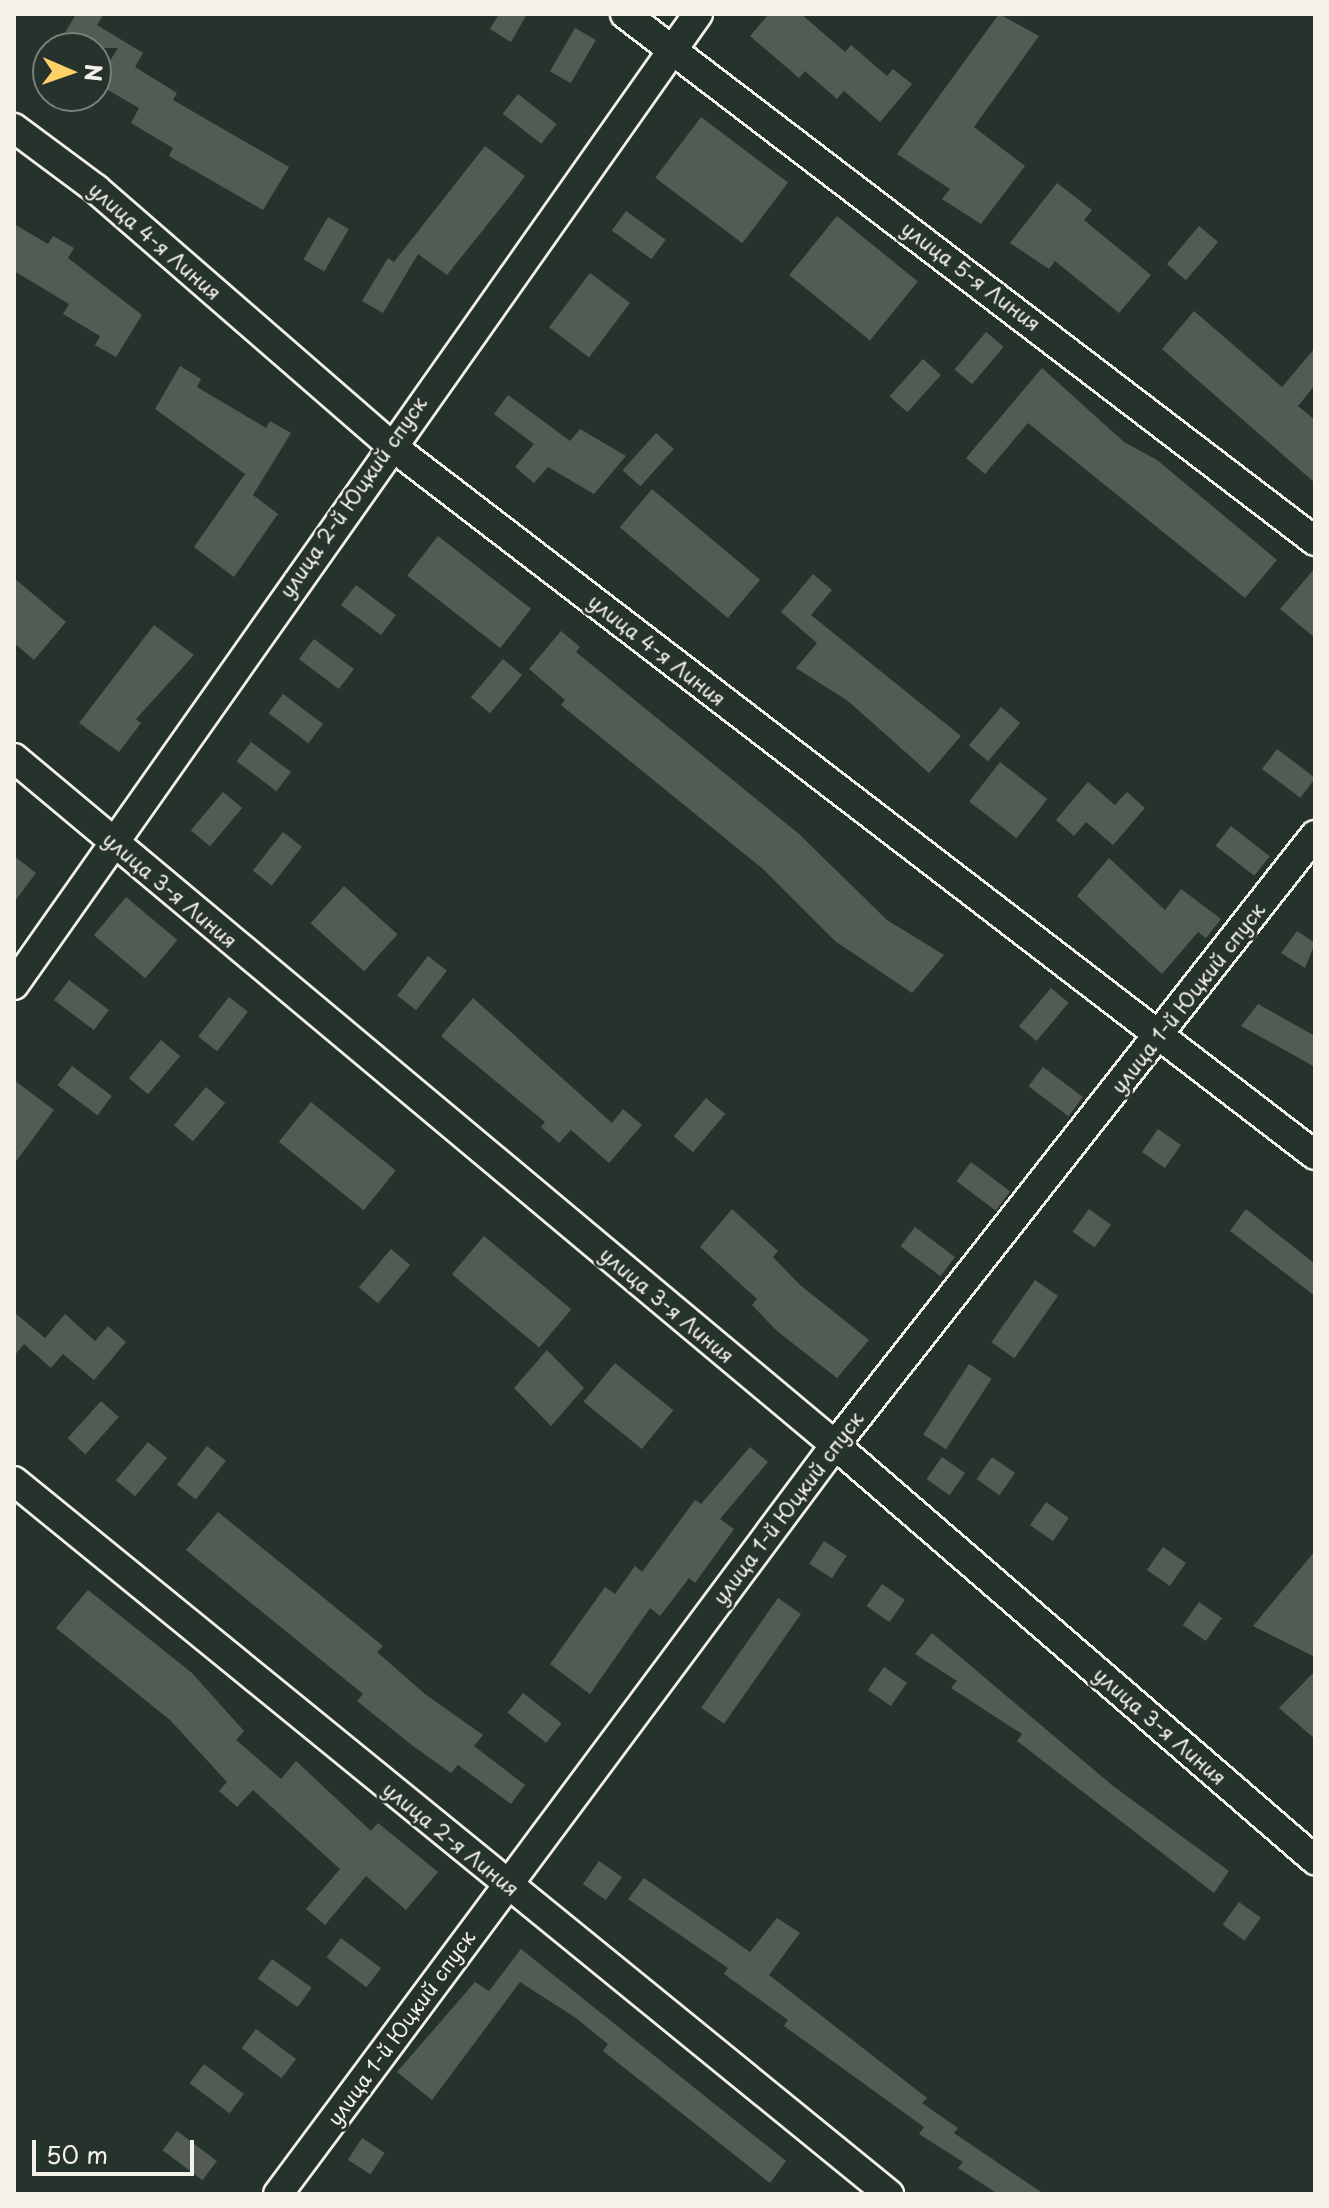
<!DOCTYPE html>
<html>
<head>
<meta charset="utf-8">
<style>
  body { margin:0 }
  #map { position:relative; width:1329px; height:2208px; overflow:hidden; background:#26332d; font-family:"Playpen Sans",sans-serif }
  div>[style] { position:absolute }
  .building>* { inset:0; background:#525c55; transform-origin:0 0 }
  .roads { filter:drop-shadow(2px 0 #f4f1e8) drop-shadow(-2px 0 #f4f1e8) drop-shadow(0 2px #f4f1e8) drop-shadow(0 -2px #f4f1e8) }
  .minor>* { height:28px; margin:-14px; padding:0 14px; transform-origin:14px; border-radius:14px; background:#26332d }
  span { translate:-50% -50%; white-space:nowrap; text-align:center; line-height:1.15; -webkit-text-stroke:6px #26332d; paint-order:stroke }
  .street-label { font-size:20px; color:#f4f1e8 }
  .frame { position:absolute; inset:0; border:16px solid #f4f1e8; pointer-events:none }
  .north { position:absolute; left:32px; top:32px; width:80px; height:80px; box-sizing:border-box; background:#26332d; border:2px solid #787f78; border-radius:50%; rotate:92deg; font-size:22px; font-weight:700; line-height:32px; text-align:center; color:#f4f1e8 }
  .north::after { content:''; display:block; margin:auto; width:28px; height:36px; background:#ffd166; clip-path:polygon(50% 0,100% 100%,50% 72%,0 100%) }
  .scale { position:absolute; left:32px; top:2140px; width:162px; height:36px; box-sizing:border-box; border:4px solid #f4f1e8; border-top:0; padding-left:10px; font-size:24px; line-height:28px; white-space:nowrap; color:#f4f1e8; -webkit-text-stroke:6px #26332d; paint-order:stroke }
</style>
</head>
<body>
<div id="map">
  <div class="building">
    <div style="clip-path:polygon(76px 14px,104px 14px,97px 25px,143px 53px,135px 67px,177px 93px,173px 100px,289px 167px,263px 210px,169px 156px,173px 148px,131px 123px,139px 108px,96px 83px,118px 48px,56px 48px)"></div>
    <div style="clip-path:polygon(499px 14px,527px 14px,511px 42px,490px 29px)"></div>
    <div style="clip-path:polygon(769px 14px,801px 14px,845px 52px,851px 45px,887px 76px,893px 69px,912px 84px,880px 122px,844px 91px,837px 99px,805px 71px,799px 78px,750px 36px)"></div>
    <div style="clip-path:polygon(999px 14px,1039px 36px,974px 127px,1025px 166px,981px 224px,942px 199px,950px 189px,897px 154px)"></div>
    <div style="left:575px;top:28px;width:24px;height:50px;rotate:30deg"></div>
    <div style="left:518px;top:94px;width:49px;height:25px;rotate:38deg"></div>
    <div style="left:701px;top:117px;width:109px;height:76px;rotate:37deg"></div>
    <div style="clip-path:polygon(485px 146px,525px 176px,511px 195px,447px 275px,418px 254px,383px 313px,362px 301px,388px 258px,394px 262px)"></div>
    <div style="clip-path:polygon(1057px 183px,1092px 210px,1084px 220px,1151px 275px,1119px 313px,1055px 261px,1049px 269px,1010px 243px)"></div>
    <div style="left:626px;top:211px;width:49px;height:24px;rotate:36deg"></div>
    <div style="left:837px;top:216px;width:104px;height:76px;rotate:39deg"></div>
    <div style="left:328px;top:217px;width:24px;height:49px;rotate:30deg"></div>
    <div style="clip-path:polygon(14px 224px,48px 244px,53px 236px,74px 248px,68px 258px,142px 315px,116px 357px,95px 345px,100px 336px,63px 314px,69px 304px,14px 271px)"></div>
    <div style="left:1199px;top:226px;width:25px;height:50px;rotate:40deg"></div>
    <div style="left:590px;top:273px;width:50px;height:68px;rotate:37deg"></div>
    <div style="clip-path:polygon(1194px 311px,1282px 387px,1315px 348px,1315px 385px,1298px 406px,1315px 420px,1315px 483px,1162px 349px)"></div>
    <div style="left:986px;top:332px;width:23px;height:49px;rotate:40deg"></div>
    <div style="left:923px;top:359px;width:24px;height:50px;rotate:42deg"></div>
    <div style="clip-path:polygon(180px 366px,201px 379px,197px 387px,266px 428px,270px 421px,291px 433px,253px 495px,278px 514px,234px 577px,194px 547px,245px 474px,155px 409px)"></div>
    <div style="clip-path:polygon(1042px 368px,1124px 442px,1157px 460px,1277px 560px,1245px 598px,1028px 423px,985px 474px,966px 458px)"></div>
    <div style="clip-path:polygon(508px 395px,570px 441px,580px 429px,626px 456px,594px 494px,548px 467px,534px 483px,515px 467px,534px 444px,494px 414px)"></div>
    <div style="left:656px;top:433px;width:24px;height:50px;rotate:42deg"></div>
    <div style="left:652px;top:489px;width:141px;height:50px;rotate:40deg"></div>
    <div style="left:438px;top:536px;width:118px;height:50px;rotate:38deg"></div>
    <div style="clip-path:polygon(1315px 568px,1315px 638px,1280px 609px)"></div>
    <div style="clip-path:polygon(813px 574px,832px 590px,811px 615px,961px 736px,929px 773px,848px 701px,796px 668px,817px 643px,781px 612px)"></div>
    <div style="clip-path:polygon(14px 578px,66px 622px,34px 660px,14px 643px)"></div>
    <div style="left:356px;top:585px;width:50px;height:25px;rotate:37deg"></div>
    <div style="clip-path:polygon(154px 625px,194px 655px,136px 719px,141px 723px,119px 752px,79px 723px)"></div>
    <div style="clip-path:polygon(561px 631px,580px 647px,576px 652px,799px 834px,887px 920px,944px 955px,912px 993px,835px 941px,763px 869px,561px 705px,565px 700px,529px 669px)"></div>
    <div style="left:314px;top:639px;width:50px;height:25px;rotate:37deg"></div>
    <div style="left:503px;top:659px;width:25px;height:50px;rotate:40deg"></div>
    <div style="left:283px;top:694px;width:50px;height:24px;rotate:37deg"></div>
    <div style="left:1001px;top:707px;width:25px;height:50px;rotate:40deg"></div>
    <div style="left:251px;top:742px;width:50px;height:24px;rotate:37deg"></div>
    <div style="left:1277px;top:749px;width:48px;height:25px;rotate:37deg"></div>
    <div style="left:1000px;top:762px;width:60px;height:50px;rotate:38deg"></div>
    <div style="clip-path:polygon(1088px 782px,1115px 805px,1127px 792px,1145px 808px,1113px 845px,1086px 822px,1074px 836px,1056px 820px)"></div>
    <div style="left:223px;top:792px;width:25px;height:50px;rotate:40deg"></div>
    <div style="left:1231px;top:826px;width:49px;height:25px;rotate:38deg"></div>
    <div style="left:283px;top:832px;width:24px;height:49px;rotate:38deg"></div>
    <div style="clip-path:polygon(14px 856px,36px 873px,14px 902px)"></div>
    <div style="clip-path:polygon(1109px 858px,1165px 910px,1181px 889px,1221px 919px,1206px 938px,1198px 932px,1162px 974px,1077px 896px)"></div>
    <div style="left:344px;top:886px;width:72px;height:50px;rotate:42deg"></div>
    <div style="left:126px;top:897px;width:67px;height:50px;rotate:40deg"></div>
    <div style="clip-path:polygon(1297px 931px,1315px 943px,1305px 968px,1281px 953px)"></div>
    <div style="left:428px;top:956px;width:24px;height:50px;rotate:38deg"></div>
    <div style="left:69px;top:980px;width:50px;height:25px;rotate:37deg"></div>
    <div style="left:1051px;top:988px;width:23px;height:50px;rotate:40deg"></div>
    <div style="left:229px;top:997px;width:24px;height:50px;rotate:38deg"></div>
    <div style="clip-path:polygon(473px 998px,612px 1123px,623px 1109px,642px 1125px,609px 1163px,571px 1130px,559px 1143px,541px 1127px,545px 1122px,441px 1036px)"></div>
    <div style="clip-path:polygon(1258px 1004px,1315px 1036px,1315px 1067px,1241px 1026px)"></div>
    <div style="left:161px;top:1040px;width:25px;height:50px;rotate:40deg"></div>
    <div style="left:72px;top:1066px;width:50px;height:24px;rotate:37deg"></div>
    <div style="left:1043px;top:1067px;width:50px;height:24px;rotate:37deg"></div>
    <div style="clip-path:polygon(14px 1080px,54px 1110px,14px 1164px)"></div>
    <div style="left:206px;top:1087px;width:25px;height:50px;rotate:40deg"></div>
    <div style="left:706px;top:1098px;width:25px;height:50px;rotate:40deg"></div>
    <div style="left:311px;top:1102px;width:109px;height:51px;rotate:39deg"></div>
    <div style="left:1158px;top:1129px;width:28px;height:28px;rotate:35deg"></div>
    <div style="left:971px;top:1162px;width:49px;height:24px;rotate:37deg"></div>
    <div style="clip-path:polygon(732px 1209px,778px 1251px,773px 1257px,800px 1285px,869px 1340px,837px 1378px,777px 1331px,752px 1305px,757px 1299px,700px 1247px)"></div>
    <div style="left:1089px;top:1209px;width:27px;height:28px;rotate:36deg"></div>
    <div style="clip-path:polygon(1246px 1209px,1315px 1264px,1315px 1296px,1230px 1231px)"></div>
    <div style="left:915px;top:1227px;width:50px;height:24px;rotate:37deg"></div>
    <div style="left:484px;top:1236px;width:114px;height:50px;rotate:40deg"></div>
    <div style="left:391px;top:1249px;width:25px;height:50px;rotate:40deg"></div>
    <div style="left:1035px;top:1280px;width:28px;height:76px;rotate:35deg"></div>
    <div style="clip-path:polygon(14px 1312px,45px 1338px,65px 1314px,95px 1341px,108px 1326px,126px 1342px,94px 1380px,63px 1354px,51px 1368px,24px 1344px,14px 1356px)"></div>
    <div style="clip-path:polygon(547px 1350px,584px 1388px,551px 1426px,514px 1388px)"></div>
    <div style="left:615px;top:1363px;width:75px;height:50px;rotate:39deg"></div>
    <div style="left:969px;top:1364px;width:27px;height:84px;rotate:33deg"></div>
    <div style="left:101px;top:1401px;width:24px;height:50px;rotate:42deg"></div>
    <div style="left:148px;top:1442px;width:25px;height:50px;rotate:40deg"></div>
    <div style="left:207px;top:1446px;width:24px;height:49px;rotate:38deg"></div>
    <div style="clip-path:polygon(750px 1447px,768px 1462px,720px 1519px,734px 1529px,695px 1583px,689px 1578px,660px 1616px,650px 1608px,590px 1694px,550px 1664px,605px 1587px,615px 1594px,635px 1566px,642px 1572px,695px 1500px,701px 1504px)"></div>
    <div style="left:942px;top:1457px;width:28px;height:27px;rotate:35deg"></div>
    <div style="left:992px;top:1457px;width:28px;height:27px;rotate:35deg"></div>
    <div style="left:1046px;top:1502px;width:28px;height:28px;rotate:35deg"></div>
    <div style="clip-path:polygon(218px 1512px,383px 1646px,377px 1652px,425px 1694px,483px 1735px,474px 1746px,525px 1785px,511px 1804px,458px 1765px,451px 1773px,413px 1746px,357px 1701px,363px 1694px,186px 1550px)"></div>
    <div style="left:824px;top:1541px;width:27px;height:27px;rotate:33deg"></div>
    <div style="left:1163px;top:1547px;width:28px;height:28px;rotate:35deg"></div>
    <div style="clip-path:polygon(1315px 1551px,1315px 1657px,1253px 1626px)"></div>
    <div style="left:882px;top:1584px;width:28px;height:27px;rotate:35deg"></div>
    <div style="clip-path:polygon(88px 1590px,192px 1673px,244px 1731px,236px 1740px,281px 1779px,296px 1761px,371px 1831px,378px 1823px,438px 1872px,406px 1910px,366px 1876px,325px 1925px,306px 1909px,340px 1869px,253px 1790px,237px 1807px,219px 1791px,227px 1782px,170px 1720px,56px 1628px)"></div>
    <div style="left:778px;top:1598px;width:28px;height:134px;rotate:35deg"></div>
    <div style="left:1199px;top:1602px;width:28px;height:28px;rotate:35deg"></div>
    <div style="clip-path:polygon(932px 1633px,1113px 1786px,1229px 1871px,1214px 1893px,1017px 1741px,1022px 1734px,951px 1688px,957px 1681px,915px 1654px)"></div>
    <div style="left:884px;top:1667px;width:28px;height:28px;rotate:35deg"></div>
    <div style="clip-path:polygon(1315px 1671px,1315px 1739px,1279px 1708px)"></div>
    <div style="left:523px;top:1693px;width:49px;height:25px;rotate:38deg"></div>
    <div style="left:599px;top:1861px;width:28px;height:28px;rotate:35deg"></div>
    <div style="clip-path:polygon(644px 1878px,750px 1952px,777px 1918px,800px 1933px,769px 1975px,927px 2098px,922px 2103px,958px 2128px,954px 2133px,1044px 2194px,998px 2194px,958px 2168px,963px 2162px,919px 2134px,924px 2127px,784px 2026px,788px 2020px,724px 1974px,728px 1968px,628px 1899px)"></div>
    <div style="left:1239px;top:1902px;width:27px;height:28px;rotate:36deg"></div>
    <div style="left:341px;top:1938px;width:50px;height:24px;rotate:37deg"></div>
    <div style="clip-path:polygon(521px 1949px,786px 2161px,770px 2183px,603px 2051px,608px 2044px,576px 2018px,520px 1982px,432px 2100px,397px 2072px,475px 1982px,489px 1991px)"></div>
    <div style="left:272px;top:1959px;width:49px;height:24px;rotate:36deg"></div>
    <div style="left:256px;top:2029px;width:50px;height:24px;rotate:37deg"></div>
    <div style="left:204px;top:2064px;width:50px;height:24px;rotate:37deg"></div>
    <div style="left:177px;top:2131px;width:50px;height:24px;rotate:37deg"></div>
    <div style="left:362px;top:2138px;width:27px;height:26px;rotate:33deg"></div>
  </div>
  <div class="roads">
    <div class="minor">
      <div style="left:625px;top:14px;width:868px;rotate:37.37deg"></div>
      <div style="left:14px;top:128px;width:102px;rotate:36.6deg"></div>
      <div style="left:96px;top:189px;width:388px;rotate:41deg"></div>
      <div style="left:389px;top:444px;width:1167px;rotate:37.52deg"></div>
      <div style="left:14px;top:758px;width:1071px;rotate:39.92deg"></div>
      <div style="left:835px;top:1445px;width:635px;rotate:40.85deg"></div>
      <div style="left:14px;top:985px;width:1188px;rotate:-54.84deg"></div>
      <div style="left:14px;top:1481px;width:1129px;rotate:39.18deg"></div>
      <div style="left:278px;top:2194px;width:933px;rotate:-53.36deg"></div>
      <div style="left:835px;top:1445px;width:776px;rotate:-51.8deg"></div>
    </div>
  </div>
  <div class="street-label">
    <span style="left:155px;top:241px;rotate:41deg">улица 4-я Линия</span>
    <span style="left:971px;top:276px;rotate:37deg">улица 5-я Линия</span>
    <span style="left:353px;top:497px;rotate:-55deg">улица 2-й Юцкий спуск</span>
    <span style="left:657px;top:650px;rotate:38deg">улица 4-я Линия</span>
    <span style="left:170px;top:890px;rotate:40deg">улица 3-я Линия</span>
    <span style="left:1188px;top:998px;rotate:-52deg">улица 1-й Юцкий спуск</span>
    <span style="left:667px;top:1305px;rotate:40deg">улица 3-я Линия</span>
    <span style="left:788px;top:1508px;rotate:-53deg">улица 1-й Юцкий спуск</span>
    <span style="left:1160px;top:1726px;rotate:41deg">улица 3-я Линия</span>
    <span style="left:451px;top:1839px;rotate:39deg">улица 2-я Линия</span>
    <span style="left:401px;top:2028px;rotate:-54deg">улица 1-й Юцкий спуск</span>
  </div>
  <div class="frame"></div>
  <div class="north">N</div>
  <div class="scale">50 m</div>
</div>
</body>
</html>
